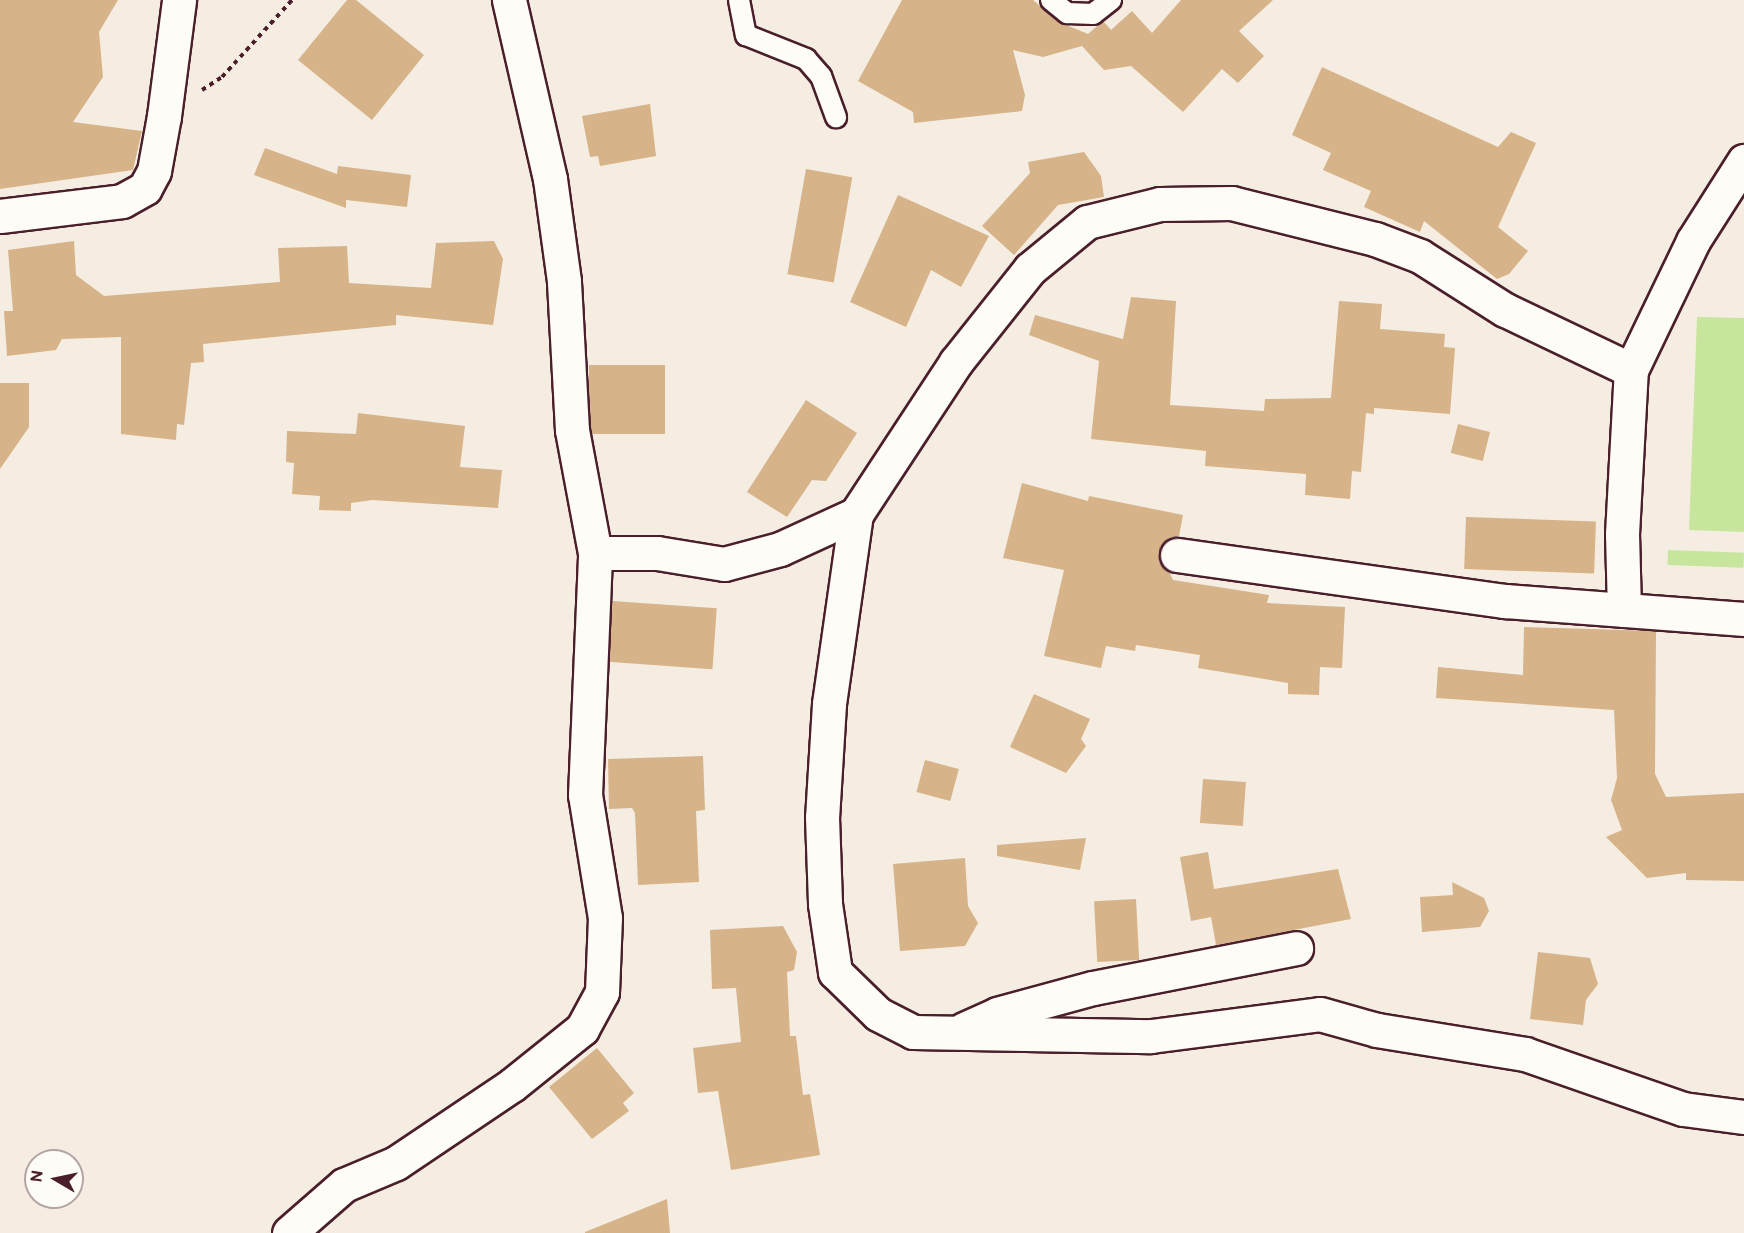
<!DOCTYPE html>
<html>
<head>
<meta charset="utf-8">
<style>
  body { margin:0 }
  #map { position:relative; width:1744px; height:1233px; overflow:hidden; background:#f5ede1; font-family:"Balsamiq Sans",sans-serif }
  div>[style] { position:absolute }
  .green>* { inset:0; background:#c7e59d; transform-origin:0 0 }
  .building>* { inset:0; background:#d6b388; transform-origin:0 0 }
  .path>* { height:4px; margin-top:-2px; transform-origin:0; background:repeating-linear-gradient(90deg,#4a1f2b 0 4.5px,transparent 0 9px) }
  .roads { filter:drop-shadow(2px 0 #4a1f2b) drop-shadow(-2px 0 #4a1f2b) drop-shadow(0 2px #4a1f2b) drop-shadow(0 -2px #4a1f2b) }
  .lane>* { height:20px; margin:-10px; padding:0 10px; transform-origin:10px; border-radius:10px; background:#fdfcf7 }
  .street>* { height:33px; margin:-16.5px; padding:0 16.5px; transform-origin:16.5px; border-radius:16.5px; background:#fdfcf7 }
  span { translate:-50% -50%; white-space:nowrap; text-align:center; line-height:1.15; -webkit-text-stroke:6px #fdfcf7; paint-order:stroke }
  .north { position:absolute; left:24px; top:1149px; width:60px; height:60px; box-sizing:border-box; background:#fdfcf7; border:2px solid #b5a4a5; border-radius:50%; rotate:279deg; font-size:16px; font-weight:700; line-height:24px; text-align:center; color:#4a1f2b }
  .north::after { content:''; display:block; margin:auto; width:21px; height:27px; background:#4a1f2b; clip-path:polygon(50% 0,100% 100%,50% 72%,0 100%) }
</style>
</head>
<body>
<div id="map">
  <div class="green">
    <div style="clip-path:polygon(1697px 317px,1744px 318px,1744px 532px,1689px 530px)"></div>
    <div style="left:1668px;top:550px;width:76px;height:15px;rotate:2deg"></div>
  </div>
  <div class="building">
    <div style="clip-path:polygon(0 0,118px 0,99px 32px,103px 77px,73px 122px,142px 131px,133px 170px,0 189px)"></div>
    <div style="clip-path:polygon(347px 0,356px 0,424px 55px,372px 120px,298px 60px)"></div>
    <div style="clip-path:polygon(902px 0,1033px 0,1059px 22px,1088px 34px,1103px 21px,1111px 30px,1132px 11px,1152px 33px,1181px 0,1273px 0,1239px 31px,1264px 56px,1238px 83px,1222px 69px,1183px 112px,1131px 66px,1104px 70px,1082px 46px,1043px 57px,1013px 50px,1025px 95px,1022px 111px,914px 123px,913px 112px,858px 81px)"></div>
    <div style="clip-path:polygon(1322px 67px,1498px 147px,1511px 132px,1536px 143px,1498px 227px,1528px 251px,1509px 274px,1497px 279px,1424px 221px,1420px 232px,1364px 207px,1371px 191px,1323px 170px,1331px 153px,1292px 135px)"></div>
    <div style="clip-path:polygon(650px 104px,656px 156px,600px 166px,598px 156px,590px 157px,582px 116px)"></div>
    <div style="clip-path:polygon(265px 148px,337px 174px,338px 166px,411px 175px,407px 207px,346px 200px,346px 208px,254px 175px)"></div>
    <div style="clip-path:polygon(1084px 152px,1101px 176px,1104px 197px,1058px 205px,1014px 255px,982px 226px,1030px 173px,1028px 162px)"></div>
    <div style="left:806px;top:169px;width:47px;height:107px;rotate:10deg"></div>
    <div style="clip-path:polygon(898px 195px,989px 236px,961px 287px,931px 270px,906px 327px,850px 302px)"></div>
    <div style="clip-path:polygon(74px 241px,76px 275px,104px 296px,280px 282px,278px 248px,347px 246px,349px 283px,431px 288px,436px 243px,494px 241px,503px 259px,493px 325px,396px 315px,396px 325px,203px 344px,204px 362px,191px 363px,184px 425px,177px 424px,176px 440px,121px 434px,121px 337px,62px 339px,56px 350px,7px 356px,4px 311px,13px 311px,8px 250px)"></div>
    <div style="clip-path:polygon(1131px 297px,1176px 301px,1170px 405px,1264px 411px,1265px 399px,1331px 398px,1339px 301px,1382px 304px,1380px 329px,1445px 334px,1444px 347px,1455px 348px,1450px 414px,1374px 408px,1374px 414px,1366px 413px,1361px 472px,1352px 471px,1350px 499px,1305px 495px,1306px 474px,1205px 466px,1206px 451px,1091px 439px,1099px 361px,1029px 335px,1035px 315px,1123px 339px)"></div>
    <div style="left:665px;top:365px;width:69px;height:76px;rotate:90deg"></div>
    <div style="clip-path:polygon(0 383px,29px 383px,29px 427px,0 469px)"></div>
    <div style="clip-path:polygon(806px 400px,857px 433px,826px 481px,812px 480px,787px 517px,747px 492px)"></div>
    <div style="clip-path:polygon(358px 413px,465px 426px,460px 467px,502px 470px,498px 508px,372px 500px,351px 503px,351px 511px,319px 510px,320px 496px,292px 494px,294px 463px,286px 462px,287px 431px,356px 434px)"></div>
    <div style="left:1458px;top:424px;width:33px;height:30px;rotate:14deg"></div>
    <div style="clip-path:polygon(1022px 483px,1088px 501px,1089px 496px,1183px 515px,1179px 536px,1169px 538px,1159px 552px,1173px 580px,1269px 595px,1267px 603px,1345px 607px,1342px 668px,1320px 667px,1319px 695px,1288px 694px,1288px 683px,1198px 668px,1200px 655px,1136px 645px,1135px 651px,1106px 646px,1101px 668px,1044px 656px,1064px 570px,1003px 558px)"></div>
    <div style="left:1466px;top:517px;width:130px;height:52px;rotate:2deg"></div>
    <div style="left:612px;top:601px;width:105px;height:61px;rotate:4deg"></div>
    <div style="clip-path:polygon(1524px 627px,1656px 631px,1655px 774px,1666px 797px,1744px 793px,1744px 881px,1686px 880px,1686px 873px,1647px 878px,1606px 837px,1622px 830px,1611px 800px,1617px 778px,1614px 710px,1436px 698px,1438px 667px,1523px 675px)"></div>
    <div style="clip-path:polygon(1034px 694px,1090px 719px,1081px 739px,1086px 746px,1066px 773px,1010px 747px)"></div>
    <div style="clip-path:polygon(703px 756px,705px 810px,696px 811px,699px 882px,638px 885px,635px 813px,632px 808px,609px 809px,608px 759px)"></div>
    <div style="left:925px;top:760px;width:35px;height:33px;rotate:15deg"></div>
    <div style="left:1203px;top:779px;width:43px;height:44px;rotate:4deg"></div>
    <div style="clip-path:polygon(1086px 838px,1080px 870px,997px 856px,997px 845px)"></div>
    <div style="clip-path:polygon(1208px 852px,1214px 889px,1338px 869px,1351px 919px,1216px 945px,1211px 917px,1191px 921px,1180px 857px)"></div>
    <div style="clip-path:polygon(965px 858px,968px 906px,978px 923px,965px 946px,900px 951px,893px 864px)"></div>
    <div style="clip-path:polygon(1452px 882px,1484px 898px,1489px 911px,1480px 927px,1422px 932px,1420px 897px,1453px 895px)"></div>
    <div style="left:1136px;top:899px;width:61px;height:42px;rotate:87deg"></div>
    <div style="clip-path:polygon(783px 926px,797px 952px,794px 970px,787px 972px,790px 1036px,796px 1036px,803px 1095px,810px 1094px,820px 1155px,731px 1170px,718px 1091px,698px 1093px,693px 1048px,741px 1042px,736px 988px,712px 989px,710px 930px)"></div>
    <div style="clip-path:polygon(1538px 952px,1590px 958px,1598px 984px,1586px 1000px,1583px 1025px,1530px 1019px)"></div>
    <div style="clip-path:polygon(597px 1048px,634px 1093px,623px 1103px,629px 1111px,592px 1139px,549px 1087px)"></div>
    <div style="clip-path:polygon(667px 1199px,670px 1233px,585px 1233px,585px 1232px)"></div>
  </div>
  <div class="path">
    <div style="left:202px;top:90px;width:24px;rotate:-33deg"></div>
    <div style="left:222px;top:77px;width:104px;rotate:-47.7deg"></div>
  </div>
  <div class="roads">
    <div class="lane">
      <div style="left:739px;top:0;width:36px;rotate:79deg"></div>
      <div style="left:746px;top:35px;width:65px;rotate:21.8deg"></div>
      <div style="left:806px;top:59px;width:23px;rotate:49deg"></div>
      <div style="left:821px;top:76px;width:44px;rotate:69.9deg"></div>
      <div style="left:1051px;top:0;width:21px;rotate:39deg"></div>
      <div style="left:1067px;top:13px;width:26px;rotate:2deg"></div>
      <div style="left:1093px;top:14px;width:23px;rotate:-38deg"></div>
    </div>
    <div class="street">
      <div style="left:0;top:216px;width:123px;rotate:-7deg"></div>
      <div style="left:122px;top:201px;width:26px;rotate:-29deg"></div>
      <div style="left:145px;top:188px;width:19px;rotate:-62deg"></div>
      <div style="left:154px;top:171px;width:56px;rotate:-79.7deg"></div>
      <div style="left:164px;top:116px;width:117px;rotate:-82.6deg"></div>
      <div style="left:1631px;top:370px;width:140px;rotate:-154.5deg"></div>
      <div style="left:1505px;top:310px;width:101px;rotate:-147.6deg"></div>
      <div style="left:1420px;top:256px;width:48px;rotate:-159.3deg"></div>
      <div style="left:1375px;top:239px;width:147px;rotate:-165.9deg"></div>
      <div style="left:1232px;top:203px;width:72px;rotate:179.2deg"></div>
      <div style="left:1160px;top:204px;width:75px;rotate:166.1deg"></div>
      <div style="left:1087px;top:222px;width:74px;rotate:140.5deg"></div>
      <div style="left:1030px;top:269px;width:119px;rotate:128.5deg"></div>
      <div style="left:956px;top:362px;width:182px;rotate:123.3deg"></div>
      <div style="left:856px;top:514px;width:192px;rotate:98.1deg"></div>
      <div style="left:829px;top:704px;width:113px;rotate:93.5deg"></div>
      <div style="left:822px;top:817px;width:87px;rotate:88deg"></div>
      <div style="left:825px;top:904px;width:69px;rotate:81.6deg"></div>
      <div style="left:835px;top:972px;width:60px;rotate:44.3deg"></div>
      <div style="left:878px;top:1014px;width:39px;rotate:27deg"></div>
      <div style="left:913px;top:1032px;width:238px;rotate:1deg"></div>
      <div style="left:1151px;top:1036px;width:170px;rotate:-7.4deg"></div>
      <div style="left:1320px;top:1014px;width:59px;rotate:15.7deg"></div>
      <div style="left:1377px;top:1030px;width:150px;rotate:9.2deg"></div>
      <div style="left:1525px;top:1054px;width:167px;rotate:19.2deg"></div>
      <div style="left:1683px;top:1109px;width:62px;rotate:7.5deg"></div>
      <div style="left:595px;top:553px;width:62px"></div>
      <div style="left:657px;top:553px;width:68px;rotate:9.3deg"></div>
      <div style="left:724px;top:564px;width:58px;rotate:-15deg"></div>
      <div style="left:780px;top:549px;width:84px;rotate:-24.7deg"></div>
      <div style="left:1177px;top:555px;width:331px;rotate:8deg"></div>
      <div style="left:1505px;top:601px;width:240px;rotate:4.3deg"></div>
      <div style="left:1624px;top:610px;width:76px;rotate:-91.5deg"></div>
      <div style="left:1622px;top:534px;width:164px;rotate:-86.9deg"></div>
      <div style="left:1631px;top:370px;width:143px;rotate:-64.3deg"></div>
      <div style="left:1693px;top:241px;width:95px;rotate:-57.5deg"></div>
      <div style="left:964px;top:1029px;width:36px;rotate:-24deg"></div>
      <div style="left:997px;top:1014px;width:99px;rotate:-15.2deg"></div>
      <div style="left:1093px;top:988px;width:207px;rotate:-11.1deg"></div>
      <div style="left:289px;top:1233px;width:73px;rotate:-41.1deg"></div>
      <div style="left:344px;top:1185px;width:56px;rotate:-22.9deg"></div>
      <div style="left:396px;top:1163px;width:140px;rotate:-33.9deg"></div>
      <div style="left:512px;top:1085px;width:90px;rotate:-38.7deg"></div>
      <div style="left:582px;top:1029px;width:42px;rotate:-61.6deg"></div>
      <div style="left:602px;top:992px;width:74px;rotate:-87.7deg"></div>
      <div style="left:605px;top:918px;width:125px;rotate:-99.2deg"></div>
      <div style="left:585px;top:795px;width:242px;rotate:-87.6deg"></div>
      <div style="left:595px;top:553px;width:125px;rotate:-100.6deg"></div>
      <div style="left:572px;top:430px;width:149px;rotate:-93.1deg"></div>
      <div style="left:564px;top:281px;width:103px;rotate:-97.8deg"></div>
      <div style="left:550px;top:179px;width:184px;rotate:-102.9deg"></div>
    </div>
  </div>
  <div class="north">N</div>
</div>
</body>
</html>
